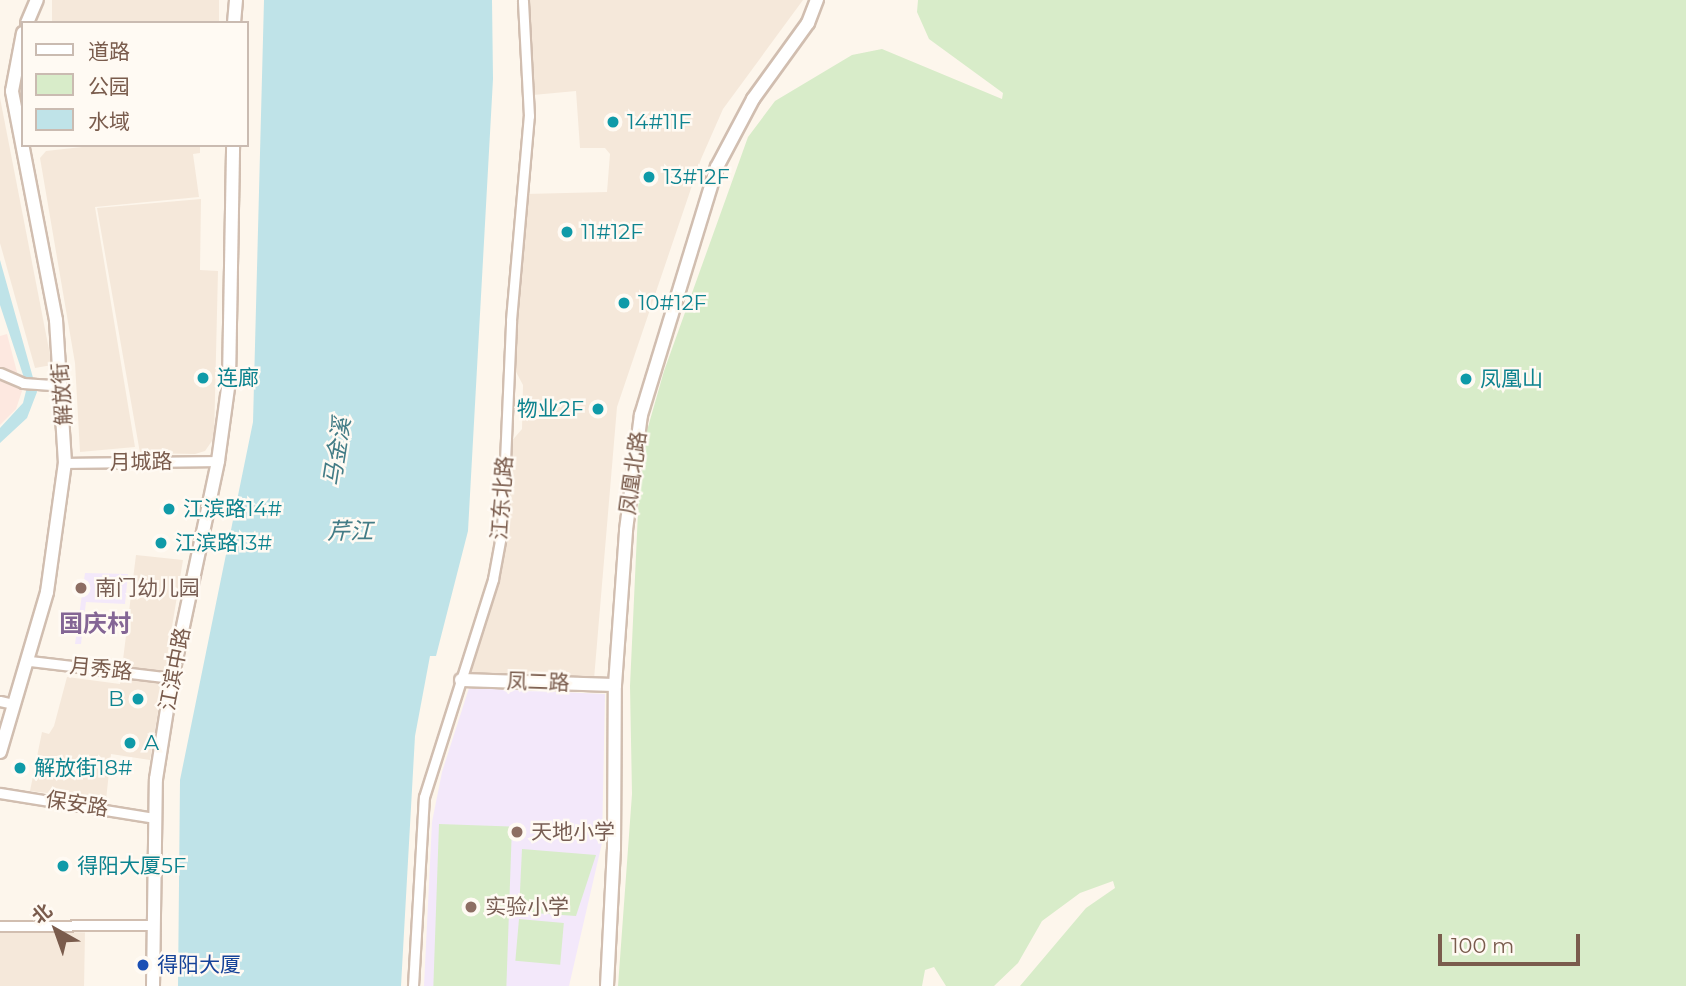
<!DOCTYPE html>
<html>
<head>
<meta charset="utf-8">
<style>
  body { margin:0 }
  #map { position:relative; width:1686px; height:986px; overflow:hidden; background:#fdf6ec; font-family:Montserrat,"Noto Sans SC",sans-serif }
  div>[style] { position:absolute }
  .residential>* { inset:0; background:#f5e8da; transform-origin:0 0 }
  .commercial>* { inset:0; background:#fde8e0 }
  .education>* { inset:0; background:#f3e8fa }
  .green>* { inset:0; background:#d8ecc9; transform-origin:0 0 }
  .water>* { inset:0; background:#bfe3e8 }
  .roads { filter:drop-shadow(2px 0 #d1beb0) drop-shadow(-2px 0 #d1beb0) drop-shadow(0 2px #d1beb0) drop-shadow(0 -2px #d1beb0) }
  .street>* { height:9px; margin:-4.5px; padding:0 4.5px; transform-origin:4.5px; border-radius:4.5px; background:#fff }
  .secondary>* { height:12px; margin:-6px; padding:0 6px; transform-origin:6px; border-radius:6px; background:#fff }
  .dots>* { width:19px; height:19px; translate:-50% -50%; box-sizing:border-box; border:4px solid #fffaf3; border-radius:50% }
  span { translate:-50% -50%; white-space:nowrap; text-align:center; line-height:1.15; -webkit-text-stroke:5px #fffaf3; paint-order:stroke }
  .culture-label { font-size:21px; color:#0d838f }
  .left { translate:0 -50%; text-align:left }
  .right { translate:-100% -50%; text-align:right }
  .street-label { font-size:21px; color:#7a5c4d }
  .education-label { font-size:21px; color:#785e54 }
  .transit-label { font-size:21px; color:#164399 }
  .water-label { font-size:23px; color:#437c86; font-style:italic }
  .quarter-label { font-size:24px; color:#846695; font-weight:700 }
  .legend { position:absolute; left:21px; top:21px; width:228px; height:126px; box-sizing:border-box; background:#fffaf3; border:2px solid #cabbb1; margin:0; padding:9px 12px; list-style:none; font-size:21px; color:#7a5c4d }
  .legend li { display:flex; align-items:center; gap:14px; height:35px }
  .legend b { width:35px; border:2px solid #cabbb1 }
  .north { position:absolute; left:21px; top:895px; width:70px; height:70px; -webkit-text-stroke:5px #fffaf3; paint-order:stroke; rotate:320deg; font-size:19px; font-weight:700; line-height:28px; text-align:center; color:#7a5c4d }
  .north::after { content:''; display:block; margin:auto; width:24px; height:32px; background:#7a5c4d; clip-path:polygon(50% 0,100% 100%,50% 72%,0 100%) }
  .scale { position:absolute; left:1438px; top:934px; width:142px; height:32px; box-sizing:border-box; border:4px solid #7a5c4d; border-top:0; padding-left:9px; font-size:21px; line-height:24px; white-space:nowrap; color:#7a5c4d; -webkit-text-stroke:5px #fffaf3; paint-order:stroke }
</style>
</head>
<body>
<div id="map">
  <div class="residential">
    <div style="left:52px;top:0;width:167px;height:25px"></div>
    <div style="clip-path:polygon(526px 0,803px 0,723px 109px,701px 159px,617px 407px,593px 691px,468px 684px,498px 583px,506px 544px,510px 443px,522px 429px,523px 385px,515px 370px,525px 194px,607px 192px,610px 154px,605px 148px,580px 148px,576px 91px,533px 95px)"></div>
    <div style="clip-path:polygon(0 98px,52px 365px,35px 368px,0 243px)"></div>
    <div style="clip-path:polygon(100px 145px,200px 145px,200px 153px,193px 154px,199px 197px,95px 207px,135px 447px,80px 452px,75px 363px,40px 158px,46px 151px)"></div>
    <div style="clip-path:polygon(201px 199px,200px 270px,218px 271px,214px 438px,205px 451px,195px 454px,140px 453px,97px 208px)"></div>
    <div style="clip-path:polygon(136px 555px,183px 560px,150px 760px,111px 754px,106px 800px,30px 791px,42px 732px,49px 734px,54px 726px,67px 677px,120px 684px)"></div>
    <div style="left:0;top:931px;width:85px;height:55px;rotate:1deg"></div>
  </div>
  <div class="commercial">
    <div style="clip-path:polygon(7px 334px,22px 391px,16px 409px,0 425px,0 336px)"></div>
  </div>
  <div class="education">
    <div style="clip-path:polygon(85px 573px,128px 574px,125px 604px,86px 602px,81px 644px,75px 644px)"></div>
    <div style="clip-path:polygon(469px 688px,605px 694px,602px 843px,569px 986px,424px 986px,432px 822px,442px 772px)"></div>
  </div>
  <div class="green">
    <div style="clip-path:polygon(918px 0,1686px 0,1686px 986px,1020px 986px,1086px 908px,1115px 888px,1113px 881px,1080px 893px,1042px 921px,1018px 963px,994px 986px,946px 986px,934px 967px,925px 970px,922px 986px,618px 986px,632px 794px,630px 686px,639px 490px,642px 448px,664px 371px,748px 137px,775px 101px,852px 55px,882px 49px,1002px 99px,1003px 93px,929px 39px,917px 12px)"></div>
    <div style="left:439px;top:824px;width:73px;height:162px;rotate:2deg"></div>
    <div style="clip-path:polygon(522px 849px,596px 855px,576px 916px,519px 912px)"></div>
    <div style="left:519px;top:919px;width:45px;height:42px;rotate:5deg"></div>
  </div>
  <div class="water">
    <div style="clip-path:polygon(264px 0,492px 0,493px 79px,468px 531px,436px 656px,430px 656px,415px 736px,401px 986px,178px 986px,180px 780px,253px 422px)"></div>
    <div style="clip-path:polygon(0 260px,37px 392px,27px 418px,0 443px,0 428px,23px 403px,27px 387px,0 305px)"></div>
  </div>
  <div class="roads">
    <div class="street">
      <div style="left:0;top:373px;width:25px;rotate:23deg"></div>
      <div style="left:23px;top:383px;width:39px;rotate:4deg"></div>
      <div style="left:65px;top:463px;width:153px;rotate:-0.7deg"></div>
      <div style="left:30px;top:661px;width:143px;rotate:6.8deg"></div>
      <div style="left:0;top:701px;width:13px;rotate:13deg"></div>
      <div style="left:0;top:793px;width:156px;rotate:9.2deg"></div>
      <div style="left:0;top:926px;width:152px;rotate:-0.4deg"></div>
      <div style="left:413px;top:986px;width:189px;rotate:-86.7deg"></div>
      <div style="left:424px;top:797px;width:229px;rotate:-72.4deg"></div>
      <div style="left:493px;top:579px;width:50px;rotate:-79.6deg"></div>
      <div style="left:502px;top:530px;width:210px;rotate:-87.5deg"></div>
      <div style="left:511px;top:320px;width:205px;rotate:-85deg"></div>
      <div style="left:529px;top:116px;width:116px;rotate:-93deg"></div>
    </div>
    <div class="secondary">
      <div style="left:27px;top:23px;width:25px;rotate:-67deg"></div>
      <div style="left:234px;top:23px;width:23px;rotate:-85deg"></div>
      <div style="left:461px;top:680px;width:154px;rotate:1.9deg"></div>
      <div style="left:0;top:752px;width:167px;rotate:-73.6deg"></div>
      <div style="left:47px;top:592px;width:130px;rotate:-82.1deg"></div>
      <div style="left:65px;top:463px;width:143px;rotate:-93.6deg"></div>
      <div style="left:56px;top:320px;width:233px;rotate:-100.9deg"></div>
      <div style="left:12px;top:91px;width:59px;rotate:-79.3deg"></div>
      <div style="left:153px;top:986px;width:207px;rotate:-89.2deg"></div>
      <div style="left:156px;top:779px;width:102px;rotate:-81deg"></div>
      <div style="left:172px;top:678px;width:222px;rotate:-78deg"></div>
      <div style="left:218px;top:461px;width:81px;rotate:-82.2deg"></div>
      <div style="left:229px;top:381px;width:236px;rotate:-89deg"></div>
      <div style="left:607px;top:986px;width:137px;rotate:-87.1deg"></div>
      <div style="left:614px;top:849px;width:164px;rotate:-89.7deg"></div>
      <div style="left:615px;top:685px;width:155px;rotate:-85.9deg"></div>
      <div style="left:626px;top:530px;width:116px;rotate:-82.6deg"></div>
      <div style="left:641px;top:415px;width:259px;rotate:-73deg"></div>
      <div style="left:717px;top:167px;width:77px;rotate:-62.1deg"></div>
      <div style="left:753px;top:99px;width:94px;rotate:-54.1deg"></div>
      <div style="left:808px;top:23px;width:25px;rotate:-69deg"></div>
    </div>
  </div>
  <div class="dots">
    <div style="left:613px;top:122px;background:#0f9aa8"></div>
    <div style="left:649px;top:177px;background:#0f9aa8"></div>
    <div style="left:567px;top:232px;background:#0f9aa8"></div>
    <div style="left:624px;top:303px;background:#0f9aa8"></div>
    <div style="left:203px;top:378px;background:#0f9aa8"></div>
    <div style="left:1466px;top:379px;background:#0f9aa8"></div>
    <div style="left:598px;top:409px;background:#0f9aa8"></div>
    <div style="left:169px;top:509px;background:#0f9aa8"></div>
    <div style="left:161px;top:543px;background:#0f9aa8"></div>
    <div style="left:81px;top:588px;background:#8d6e63"></div>
    <div style="left:138px;top:699px;background:#0f9aa8"></div>
    <div style="left:130px;top:743px;background:#0f9aa8"></div>
    <div style="left:20px;top:768px;background:#0f9aa8"></div>
    <div style="left:517px;top:832px;background:#8d6e63"></div>
    <div style="left:63px;top:866px;background:#0f9aa8"></div>
    <div style="left:471px;top:907px;background:#8d6e63"></div>
    <div style="left:143px;top:965px;background:#1a4fb4"></div>
  </div>
  <div class="culture-label">
    <span class="left" style="left:627px;top:122px">14#11F</span>
    <span class="left" style="left:663px;top:177px">13#12F</span>
    <span class="left" style="left:581px;top:232px">11#12F</span>
    <span class="left" style="left:638px;top:303px">10#12F</span>
    <span class="left" style="left:217px;top:378px">连廊</span>
    <span class="left" style="left:1480px;top:379px">凤凰山</span>
    <span class="right" style="left:584px;top:409px">物业2F</span>
    <span class="left" style="left:183px;top:509px">江滨路14#</span>
    <span class="left" style="left:175px;top:543px">江滨路13#</span>
    <span class="right" style="left:124px;top:699px">B</span>
    <span class="left" style="left:144px;top:743px">A</span>
    <span class="left" style="left:34px;top:768px">解放街18#</span>
    <span class="left" style="left:77px;top:866px">得阳大厦5F</span>
  </div>
  <div class="street-label">
    <span style="left:62px;top:394px;rotate:-94deg">解放街</span>
    <span style="left:141px;top:462px;rotate:-1deg">月城路</span>
    <span style="left:633px;top:473px;rotate:-82deg">凤凰北路</span>
    <span style="left:502px;top:498px;rotate:-86deg">江东北路</span>
    <span style="left:101px;top:669px;rotate:6deg">月秀路</span>
    <span style="left:175px;top:669px;rotate:-79deg">江滨中路</span>
    <span style="left:538px;top:682px;rotate:2deg">凤二路</span>
    <span style="left:77px;top:804px;rotate:9deg">保安路</span>
  </div>
  <div class="education-label">
    <span class="left" style="left:95px;top:588px">南门幼儿园</span>
    <span class="left" style="left:531px;top:832px">天地小学</span>
    <span class="left" style="left:485px;top:907px">实验小学</span>
  </div>
  <div class="transit-label">
    <span class="left" style="left:157px;top:965px">得阳大厦</span>
  </div>
  <div class="water-label">
    <span style="left:337px;top:452px;rotate:-81deg">马金溪</span>
    <span style="left:350px;top:531px">芹江</span>
  </div>
  <div class="quarter-label">
    <span style="left:95px;top:624px">国庆村</span>
  </div>
  <ul class="legend">
  <li><b style="height:9px;background:#fff"></b>道路</li>
  <li><b style="height:19px;background:#d8ecc9"></b>公园</li>
  <li><b style="height:19px;background:#bfe3e8"></b>水域</li>
  </ul>
  <div class="north">北</div>
  <div class="scale">100 m</div>
</div>
</body>
</html>
